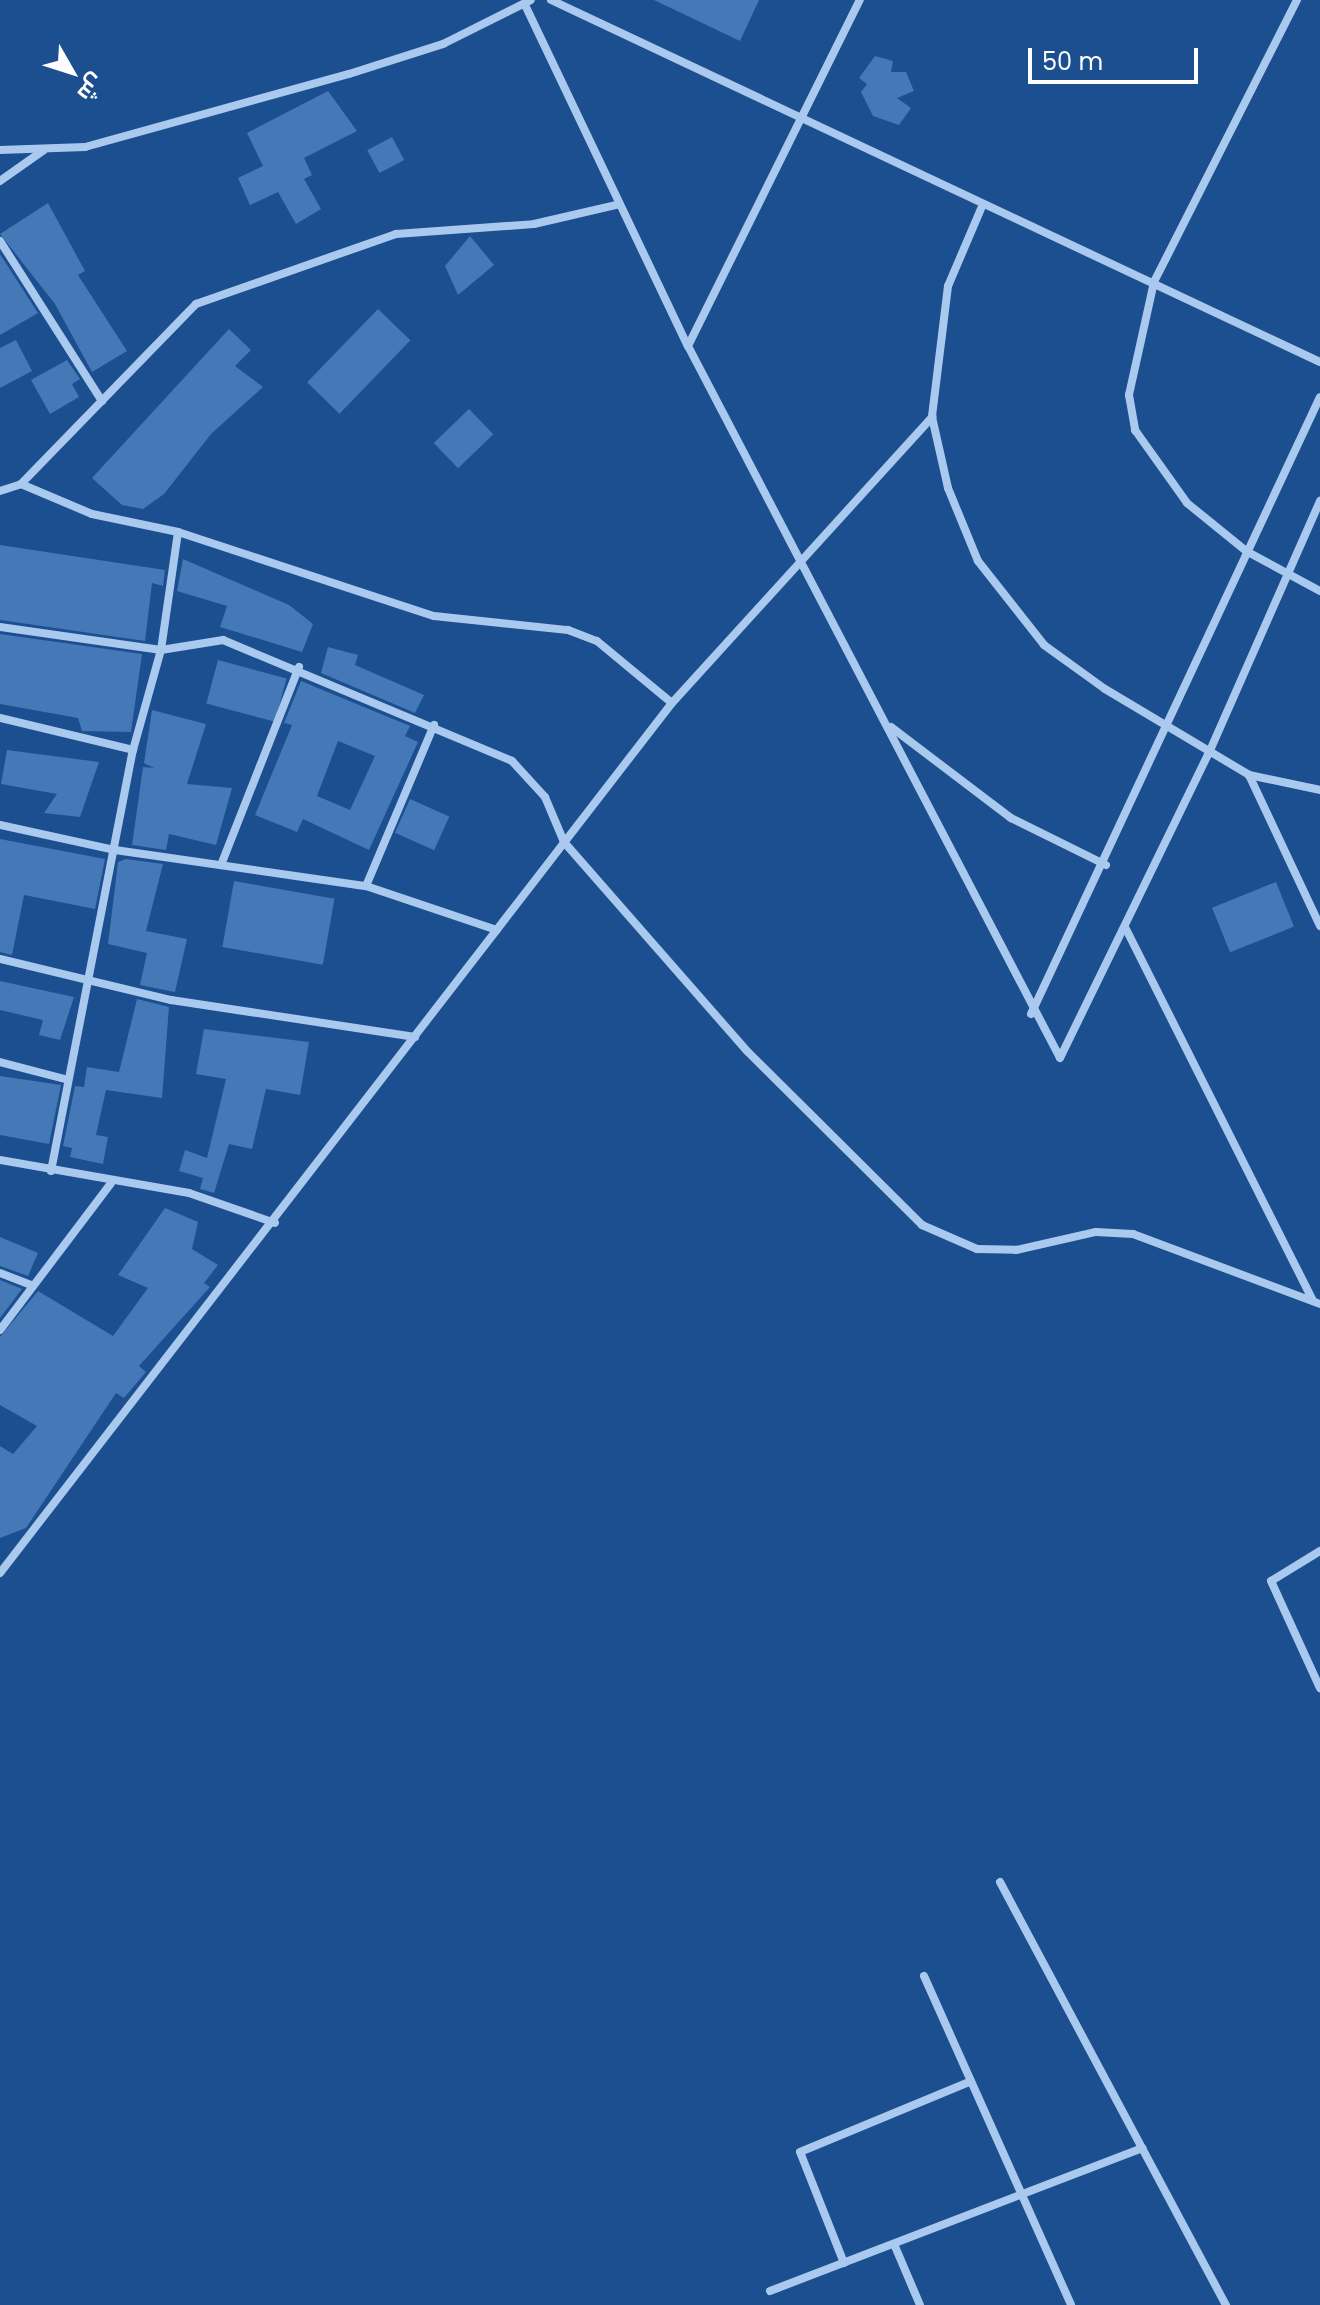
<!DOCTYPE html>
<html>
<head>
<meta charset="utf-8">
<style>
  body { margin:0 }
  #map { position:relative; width:1320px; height:2305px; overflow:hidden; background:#1b4f8f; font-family:Poppins,Cairo,sans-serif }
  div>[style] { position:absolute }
  .building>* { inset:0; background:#4478b7; transform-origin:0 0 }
  .street>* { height:8px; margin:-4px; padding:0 4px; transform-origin:4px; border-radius:4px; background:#a9c9ee }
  span { translate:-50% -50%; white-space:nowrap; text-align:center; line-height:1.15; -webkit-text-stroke:7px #1b4f8f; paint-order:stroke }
  .north { position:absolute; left:32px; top:32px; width:80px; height:80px; -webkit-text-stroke:6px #1b4f8f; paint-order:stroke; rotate:129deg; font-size:22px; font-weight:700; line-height:32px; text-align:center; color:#fff }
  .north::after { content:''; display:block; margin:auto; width:28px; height:36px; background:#fff; clip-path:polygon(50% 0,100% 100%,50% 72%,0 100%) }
  .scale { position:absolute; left:1028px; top:48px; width:170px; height:36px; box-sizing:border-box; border:4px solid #fff; border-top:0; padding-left:10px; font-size:24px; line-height:28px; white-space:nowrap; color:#fff; -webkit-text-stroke:6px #1b4f8f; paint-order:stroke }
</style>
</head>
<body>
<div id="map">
  <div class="building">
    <div style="clip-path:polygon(654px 0,759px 0,740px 41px)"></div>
    <div style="clip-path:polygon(875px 56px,893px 61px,891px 72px,906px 72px,914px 91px,897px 98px,911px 108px,899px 125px,873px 116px,861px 92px,867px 84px,859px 78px)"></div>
    <div style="clip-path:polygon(328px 91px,357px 131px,304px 158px,312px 175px,304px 179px,321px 209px,296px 224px,278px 192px,250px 205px,238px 178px,263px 166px,247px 133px)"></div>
    <div style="left:392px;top:137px;width:26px;height:28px;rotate:62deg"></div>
    <div style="clip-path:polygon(48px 203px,85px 271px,78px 275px,127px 351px,92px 372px,55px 304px,0 234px)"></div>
    <div style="clip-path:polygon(470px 236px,494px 265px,458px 295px,445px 266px)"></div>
    <div style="clip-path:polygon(0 254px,38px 313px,0 335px)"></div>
    <div style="left:378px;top:309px;width:45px;height:102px;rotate:44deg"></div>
    <div style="clip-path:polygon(229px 329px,251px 350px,235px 366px,263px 387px,211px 434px,164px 494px,143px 509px,122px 505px,92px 478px)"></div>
    <div style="clip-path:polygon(16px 340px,32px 371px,0 388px,0 348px)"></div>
    <div style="clip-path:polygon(67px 360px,80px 379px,72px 384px,79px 397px,50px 414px,31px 380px)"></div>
    <div style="left:469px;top:409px;width:35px;height:49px;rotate:46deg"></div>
    <div style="clip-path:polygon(0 545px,165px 570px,163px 586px,152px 583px,145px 641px,0 620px)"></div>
    <div style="clip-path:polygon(183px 559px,289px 605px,313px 624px,302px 652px,220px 627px,227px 606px,177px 591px)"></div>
    <div style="clip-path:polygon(0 634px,142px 654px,131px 732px,82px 731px,78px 718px,0 704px)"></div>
    <div style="clip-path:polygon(328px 647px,358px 655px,355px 665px,424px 695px,415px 713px,321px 673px)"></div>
    <div style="left:218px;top:660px;width:71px;height:45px;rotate:15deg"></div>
    <div style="clip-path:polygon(evenodd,301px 681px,410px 726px,405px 736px,418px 742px,369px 850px,303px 819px,297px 832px,255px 815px,292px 725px,284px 723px,301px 681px,338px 741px,375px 756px,350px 810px,317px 796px,338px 741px)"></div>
    <div style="clip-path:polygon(152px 710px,206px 724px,187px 784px,232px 788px,216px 845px,169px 834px,166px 850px,132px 845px,143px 767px,154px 768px,144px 763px)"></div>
    <div style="clip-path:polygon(7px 750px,99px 762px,80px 817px,44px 813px,57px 794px,1px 784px)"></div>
    <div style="left:410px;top:799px;width:43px;height:37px;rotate:24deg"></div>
    <div style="clip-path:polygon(0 839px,105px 859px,95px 909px,24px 895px,12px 955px,0 952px)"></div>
    <div style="clip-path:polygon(126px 859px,163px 864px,146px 931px,187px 939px,175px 992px,140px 985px,147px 953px,108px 944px,118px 862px)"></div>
    <div style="left:234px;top:881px;width:102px;height:67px;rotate:10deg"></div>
    <div style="left:1276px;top:882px;width:48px;height:69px;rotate:68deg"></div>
    <div style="clip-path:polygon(0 981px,74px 997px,60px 1040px,39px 1035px,43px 1020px,0 1010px)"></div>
    <div style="clip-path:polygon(137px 999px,169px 1007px,162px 1098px,106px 1090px,96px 1135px,108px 1137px,103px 1164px,70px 1157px,72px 1148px,63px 1146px,75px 1086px,84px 1087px,87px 1067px,119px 1072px)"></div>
    <div style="clip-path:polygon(204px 1029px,309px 1042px,300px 1095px,266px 1089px,252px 1149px,229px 1144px,214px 1193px,200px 1189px,203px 1178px,179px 1171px,185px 1150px,207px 1158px,226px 1079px,196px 1074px)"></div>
    <div style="clip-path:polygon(0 1076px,61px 1085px,49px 1144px,0 1135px)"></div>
    <div style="clip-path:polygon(165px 1208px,198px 1222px,192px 1249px,218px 1265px,204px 1283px,210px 1287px,139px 1366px,146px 1372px,124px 1398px,116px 1393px,26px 1528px,0 1538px,0 1446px,13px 1454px,37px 1426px,0 1405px,0 1337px,38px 1291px,113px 1336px,148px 1288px,118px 1275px)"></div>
    <div style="clip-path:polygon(0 1237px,38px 1253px,28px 1276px,0 1266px)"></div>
    <div style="clip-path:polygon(0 1280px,22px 1289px,0 1318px)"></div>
  </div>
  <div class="street">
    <div style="left:551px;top:0;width:850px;rotate:25.21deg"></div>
    <div style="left:1297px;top:0;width:316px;rotate:116.9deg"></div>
    <div style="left:1154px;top:282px;width:116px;rotate:102.5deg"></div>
    <div style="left:1129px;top:395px;width:36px;rotate:80deg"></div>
    <div style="left:1135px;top:430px;width:90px;rotate:54.5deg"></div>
    <div style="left:1187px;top:503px;width:76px;rotate:39.1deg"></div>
    <div style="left:1246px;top:551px;width:84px;rotate:28.4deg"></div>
    <div style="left:526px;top:7px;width:376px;rotate:64.5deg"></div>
    <div style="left:688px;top:346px;width:803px;rotate:62.41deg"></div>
    <div style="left:1060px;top:1058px;width:337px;rotate:-64deg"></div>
    <div style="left:1208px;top:755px;width:278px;rotate:-66.2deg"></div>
    <div style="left:0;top:150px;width:85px;rotate:-2deg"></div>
    <div style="left:85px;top:147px;width:274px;rotate:-15.5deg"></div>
    <div style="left:349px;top:74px;width:99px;rotate:-17.7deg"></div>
    <div style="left:443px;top:44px;width:98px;rotate:-26.6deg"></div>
    <div style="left:0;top:181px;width:54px;rotate:-35.2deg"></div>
    <div style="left:983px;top:204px;width:89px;rotate:113.1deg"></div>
    <div style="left:948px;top:286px;width:132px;rotate:97deg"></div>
    <div style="left:932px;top:417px;width:73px;rotate:77.3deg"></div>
    <div style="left:948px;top:488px;width:79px;rotate:67.7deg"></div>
    <div style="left:978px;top:561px;width:107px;rotate:51.8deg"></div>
    <div style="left:1044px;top:645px;width:75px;rotate:35.8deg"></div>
    <div style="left:1105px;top:689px;width:168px;rotate:30.8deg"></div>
    <div style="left:1249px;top:775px;width:73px;rotate:11.9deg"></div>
    <div style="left:0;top:241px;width:190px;rotate:57.5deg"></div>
    <div style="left:688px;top:346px;width:386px;rotate:-63.6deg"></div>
    <div style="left:21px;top:484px;width:77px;rotate:22.9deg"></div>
    <div style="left:92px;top:514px;width:88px;rotate:11.8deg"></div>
    <div style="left:0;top:491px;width:22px;rotate:-18deg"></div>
    <div style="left:21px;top:484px;width:251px;rotate:-45.8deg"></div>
    <div style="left:196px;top:304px;width:212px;rotate:-19.3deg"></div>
    <div style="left:396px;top:234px;width:138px;rotate:-4.1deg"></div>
    <div style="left:534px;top:224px;width:88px;rotate:-13.1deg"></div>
    <div style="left:0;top:627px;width:163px;rotate:8.1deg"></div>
    <div style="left:161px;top:650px;width:63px;rotate:-9.2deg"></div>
    <div style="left:223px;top:640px;width:313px;rotate:22.7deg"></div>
    <div style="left:512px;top:761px;width:49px;rotate:47.5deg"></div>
    <div style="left:545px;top:797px;width:49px;rotate:67.1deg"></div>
    <div style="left:564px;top:842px;width:278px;rotate:48.8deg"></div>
    <div style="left:747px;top:1051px;width:247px;rotate:44.8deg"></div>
    <div style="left:922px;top:1225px;width:60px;rotate:23.6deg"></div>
    <div style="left:977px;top:1249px;width:39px;rotate:1deg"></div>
    <div style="left:1016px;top:1250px;width:82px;rotate:-12.7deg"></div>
    <div style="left:1096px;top:1232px;width:37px;rotate:3deg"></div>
    <div style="left:1133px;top:1234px;width:200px;rotate:20.5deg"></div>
    <div style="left:0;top:718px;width:137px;rotate:13.5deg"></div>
    <div style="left:891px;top:727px;width:151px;rotate:37.2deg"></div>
    <div style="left:1011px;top:818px;width:106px;rotate:26.3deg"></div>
    <div style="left:1249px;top:775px;width:167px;rotate:64.8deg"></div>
    <div style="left:0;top:825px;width:118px;rotate:12.3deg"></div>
    <div style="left:115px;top:850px;width:254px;rotate:8.2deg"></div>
    <div style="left:366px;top:886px;width:138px;rotate:18.6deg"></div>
    <div style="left:221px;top:865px;width:213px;rotate:-68.5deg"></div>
    <div style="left:366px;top:886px;width:175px;rotate:-67.1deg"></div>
    <div style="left:1126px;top:929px;width:416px;rotate:63.3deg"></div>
    <div style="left:0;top:959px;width:176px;rotate:13.5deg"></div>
    <div style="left:171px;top:1000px;width:247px;rotate:8.6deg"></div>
    <div style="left:1031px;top:1014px;width:681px;rotate:-64.9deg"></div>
    <div style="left:0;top:1062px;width:67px;rotate:14.7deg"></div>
    <div style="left:0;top:1160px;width:192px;rotate:9.9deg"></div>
    <div style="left:189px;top:1193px;width:91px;rotate:19.2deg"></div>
    <div style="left:51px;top:1171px;width:429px;rotate:-79deg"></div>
    <div style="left:133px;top:750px;width:104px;rotate:-74.4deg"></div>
    <div style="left:161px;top:650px;width:119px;rotate:-81.8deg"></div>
    <div style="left:178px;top:532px;width:269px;rotate:18.2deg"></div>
    <div style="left:434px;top:616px;width:135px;rotate:6deg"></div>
    <div style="left:568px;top:630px;width:31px;rotate:21deg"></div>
    <div style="left:597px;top:641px;width:97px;rotate:39.6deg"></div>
    <div style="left:0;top:1273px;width:34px;rotate:21deg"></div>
    <div style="left:0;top:1330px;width:184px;rotate:-52.9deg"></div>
    <div style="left:1320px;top:1551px;width:57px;rotate:148.5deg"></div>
    <div style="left:1271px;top:1581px;width:118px;rotate:65.4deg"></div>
    <div style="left:0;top:1573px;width:1099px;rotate:-52.32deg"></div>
    <div style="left:672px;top:703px;width:387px;rotate:-47.7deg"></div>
    <div style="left:1000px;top:1882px;width:480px;rotate:61.9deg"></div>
    <div style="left:924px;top:1976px;width:360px;rotate:65.9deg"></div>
    <div style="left:894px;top:2244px;width:66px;rotate:66.9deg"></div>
    <div style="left:844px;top:2263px;width:119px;rotate:-111.6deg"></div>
    <div style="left:800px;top:2152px;width:185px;rotate:-22.5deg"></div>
    <div style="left:770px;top:2291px;width:399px;rotate:-21deg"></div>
  </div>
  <div class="north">ش</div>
  <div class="scale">50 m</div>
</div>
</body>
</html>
